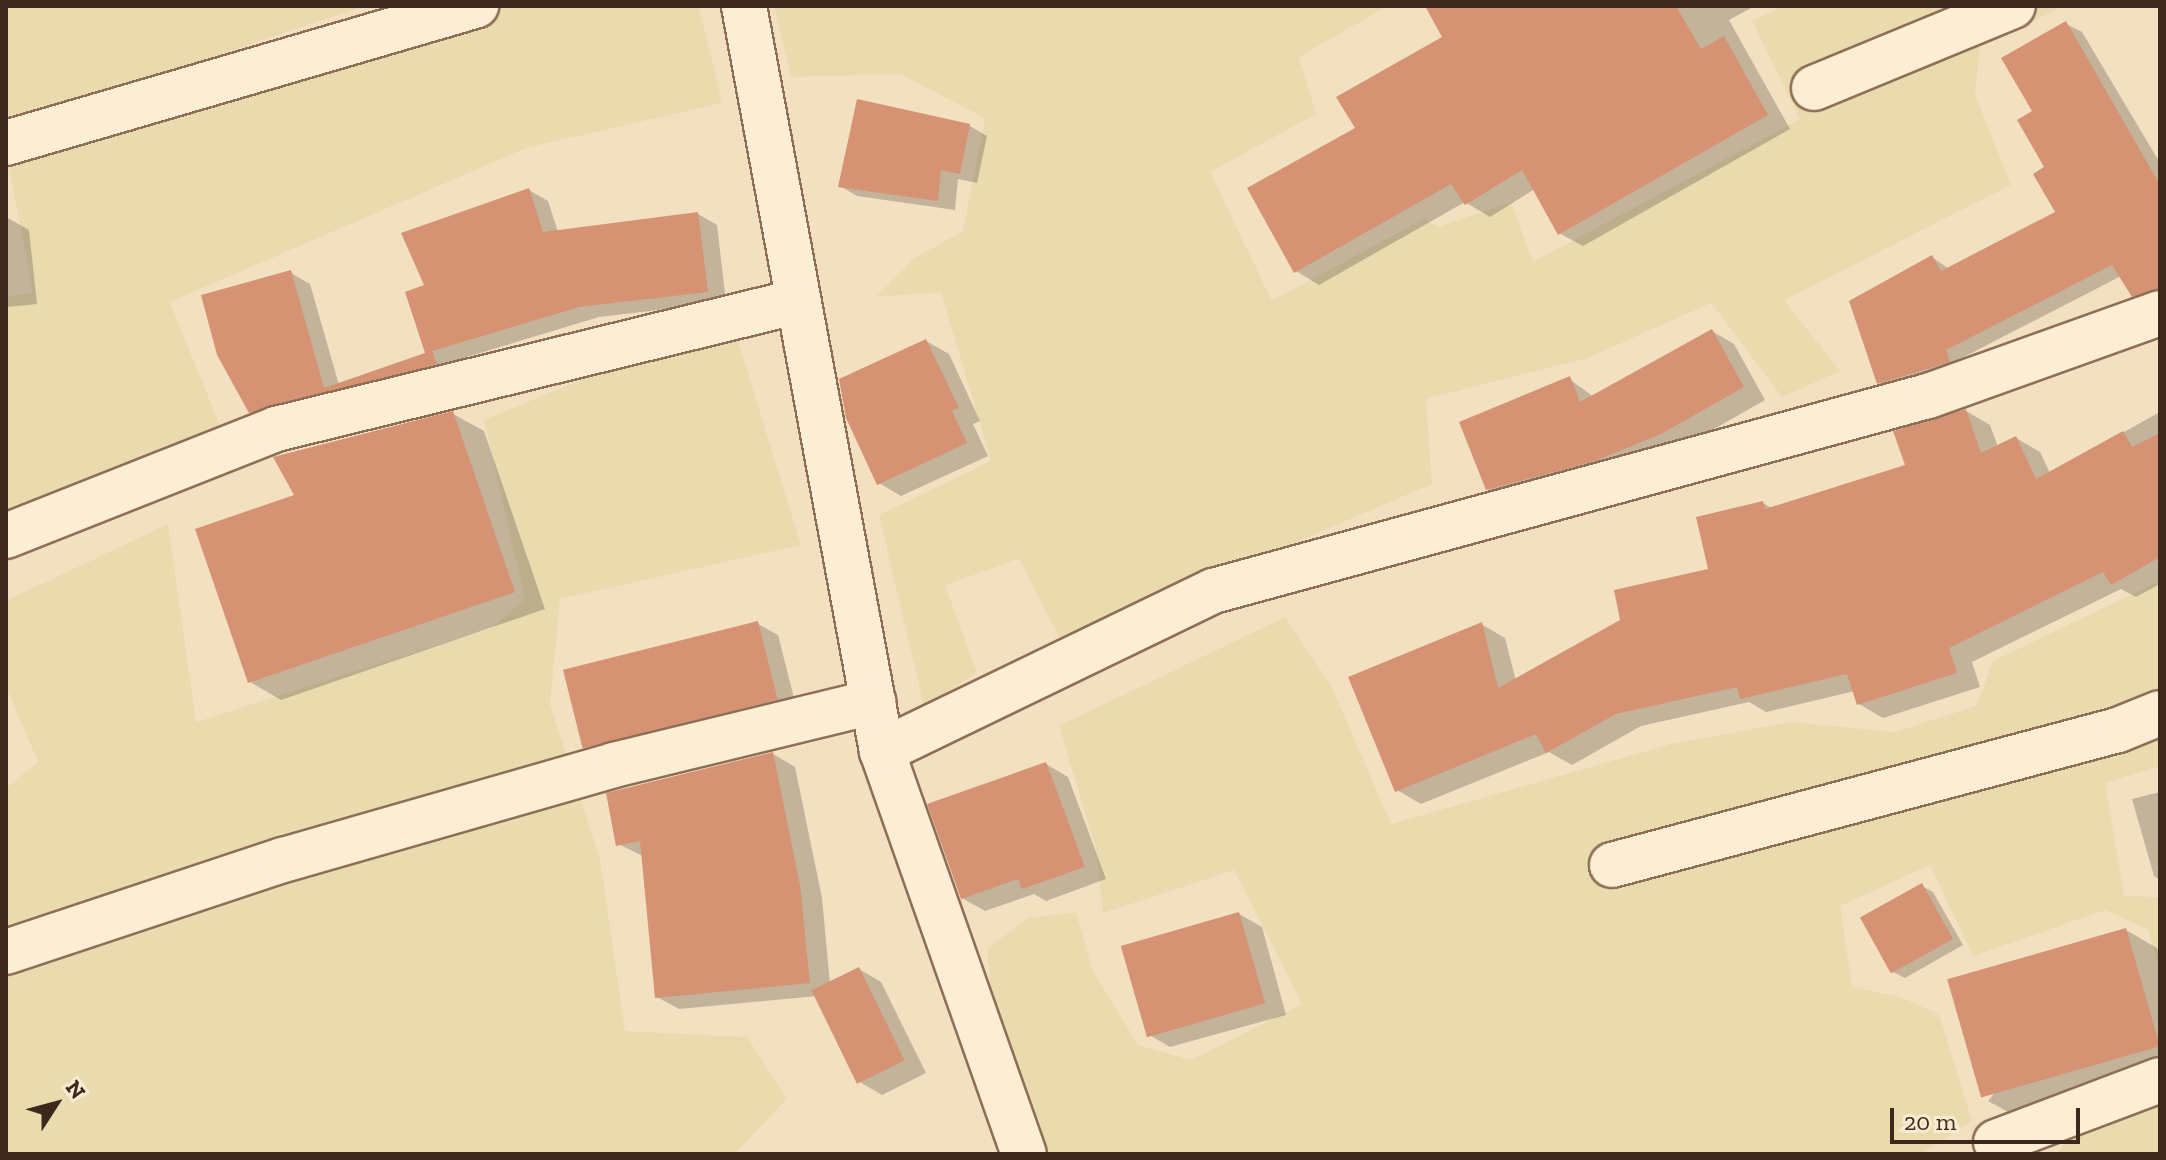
<!DOCTYPE html>
<html>
<head>
<meta charset="utf-8">
<style>
  body { margin:0 }
  #map { position:relative; width:2166px; height:1160px; overflow:hidden; background:#f3e0c1; font-family:"Zilla Slab",serif }
  div>[style] { position:absolute }
  .farmland>* { inset:0; background:#e9dbad }
  .shadow>* { inset:0; background:#0003 }
  .building>* { inset:0; background:#d59373; transform-origin:0 0 }
  .roads { filter:drop-shadow(2px 0 #8e6f56) drop-shadow(-2px 0 #8e6f56) drop-shadow(0 2px #8e6f56) drop-shadow(0 -2px #8e6f56) }
  .minor>* { height:44px; margin:-22px; padding:0 22px; transform-origin:22px; border-radius:22px; background:#fcedd5 }
  span { translate:-50% -50%; white-space:nowrap; text-align:center; line-height:1.15; -webkit-text-stroke:7px #f9ead1; paint-order:stroke }
  .frame { position:absolute; inset:0; border:8px solid #3c291c; pointer-events:none }
  .north { position:absolute; left:16px; top:1064px; width:80px; height:80px; -webkit-text-stroke:6px #f9ead1; paint-order:stroke; rotate:54deg; font-size:22px; font-weight:700; line-height:32px; text-align:center; color:#3c291c }
  .north::after { content:''; display:block; margin:auto; width:28px; height:36px; background:#3c291c; clip-path:polygon(50% 0,100% 100%,50% 72%,0 100%) }
  .scale { position:absolute; left:1890px; top:1108px; width:190px; height:36px; box-sizing:border-box; border:4px solid #3c291c; border-top:0; padding-left:10px; font-size:24px; line-height:28px; white-space:nowrap; color:#3c291c; -webkit-text-stroke:6px #f9ead1; paint-order:stroke }
</style>
</head>
<body>
<div id="map">
  <div class="farmland">
    <div style="clip-path:polygon(6px 6px,365px 6px,6px 126px)"></div>
    <div style="clip-path:polygon(470px 6px,699px 6px,722px 103px,526px 148px,170px 302px,229px 448px,6px 522px,6px 297px,33px 292px,9px 168px)"></div>
    <div style="clip-path:polygon(774px 6px,1388px 6px,1299px 57px,1316px 114px,1210px 172px,1272px 301px,1424px 219px,1438px 227px,1511px 202px,1533px 262px,1800px 119px,1752px 21px,1783px 6px,2063px 6px,1980px 48px,1975px 94px,2011px 185px,1784px 300px,1840px 371px,1782px 397px,1711px 303px,1585px 359px,1426px 399px,1432px 484px,1062px 642px,1019px 559px,945px 585px,977px 673px,924px 707px,879px 515px,991px 461px,941px 292px,876px 297px,913px 259px,963px 231px,985px 118px,900px 74px,791px 77px)"></div>
    <div style="clip-path:polygon(731px 318px,801px 545px,560px 599px,550px 704px,600px 859px,625px 1031px,747px 1037px,787px 1099px,734px 1154px,6px 1154px,6px 788px,38px 762px,6px 687px,6px 601px,168px 524px,196px 722px,492px 628px,525px 599px,484px 420px)"></div>
    <div style="clip-path:polygon(2160px 581px,2160px 766px,2105px 783px,2124px 896px,2160px 897px,2160px 970px,2148px 929px,2105px 910px,1973px 956px,1930px 865px,1840px 906px,1852px 987px,1900px 997px,1939px 1014px,1972px 1121px,1920px 1154px,1046px 1154px,992px 1023px,988px 948px,1028px 918px,1076px 912px,1092px 969px,1138px 1045px,1191px 1060px,1302px 1004px,1234px 870px,1103px 913px,1096px 849px,1059px 726px,1285px 617px,1331px 685px,1391px 824px,1671px 744px,1791px 722px,1895px 732px,1976px 706px,1993px 661px)"></div>
    <div style="clip-path:polygon(2160px 1085px,2160px 1154px,2057px 1154px,2100px 1103px)"></div>
  </div>
  <div class="shadow">
    <div style="clip-path:polygon(1427px 6px,1755px 6px,1729px 20px,1790px 129px,1583px 246px,1559px 233px,1535px 189px,1490px 217px,1465px 202px,1319px 285px,1296px 271px,1358px 129px,1445px 37px)"></div>
    <div style="clip-path:polygon(2066px 24px,2082px 32px,2160px 163px,2160px 299px,2148px 304px,2133px 295px,2121px 276px,1960px 359px,1964px 370px,1894px 391px,1879px 383px,1932px 257px,1949px 269px,2058px 213px,2035px 112px)"></div>
    <div style="clip-path:polygon(970px 126px,987px 136px,977px 183px,958px 179px,955px 210px,857px 196px,840px 186px)"></div>
    <div style="clip-path:polygon(529px 190px,548px 201px,558px 232px,698px 214px,717px 225px,726px 302px,599px 317px,450px 362px,455px 374px,270px 423px,250px 411px,291px 273px,310px 284px,339px 385px,428px 354px,426px 286px)"></div>
    <div style="clip-path:polygon(6px 217px,29px 230px,37px 304px,6px 307px)"></div>
    <div style="clip-path:polygon(1712px 331px,1734px 344px,1765px 400px,1684px 446px,1511px 502px,1488px 489px,1569px 379px,1594px 397px)"></div>
    <div style="clip-path:polygon(926px 341px,949px 354px,980px 421px,973px 424px,988px 456px,901px 496px,879px 483px)"></div>
    <div style="clip-path:polygon(1966px 411px,1990px 425px,1998px 447px,2016px 438px,2040px 452px,2050px 473px,2160px 412px,2160px 584px,2136px 597px,2121px 589px,1972px 662px,1980px 687px,1883px 718px,1859px 704px,1855px 691px,1766px 712px,1749px 702px,1641px 726px,1572px 765px,1549px 752px,1421px 804px,1397px 790px,1481px 624px,1505px 638px,1516px 681px,1711px 571px,1763px 503px,1773px 509px,1908px 466px)"></div>
    <div style="clip-path:polygon(453px 414px,484px 431px,545px 609px,281px 700px,250px 682px,297px 496px)"></div>
    <div style="clip-path:polygon(758px 624px,778px 635px,797px 710px,609px 757px,589px 745px)"></div>
    <div style="clip-path:polygon(773px 754px,795px 767px,822px 898px,830px 984px,859px 969px,881px 982px,926px 1073px,882px 1095px,860px 1082px,817px 996px,679px 1009px,657px 997px,643px 856px,618px 844px)"></div>
    <div style="clip-path:polygon(1046px 764px,1068px 777px,1106px 879px,1046px 901px,1034px 894px,985px 911px,962px 898px)"></div>
    <div style="clip-path:polygon(2160px 792px,2160px 880px,2154px 876px,2132px 799px)"></div>
    <div style="clip-path:polygon(1922px 886px,1933px 892px,1963px 945px,1905px 978px,1893px 972px)"></div>
    <div style="clip-path:polygon(1239px 914px,1262px 927px,1286px 1015px,1170px 1047px,1148px 1034px)"></div>
    <div style="clip-path:polygon(2126px 930px,2157px 948px,2160px 958px,2160px 1073px,2019px 1118px,1988px 1101px)"></div>
  </div>
  <div class="building">
    <div style="clip-path:polygon(1425px 6px,1676px 6px,1701px 49px,1724px 36px,1768px 115px,1558px 235px,1522px 170px,1465px 205px,1451px 184px,1294px 273px,1247px 188px,1355px 128px,1336px 97px,1442px 37px)"></div>
    <div style="clip-path:polygon(2066px 21px,2160px 185px,2160px 289px,2132px 297px,2112px 265px,1946px 350px,1950px 362px,1877px 384px,1849px 301px,1932px 255px,1941px 271px,2055px 212px,2033px 174px,2044px 167px,2017px 120px,2032px 111px,2001px 58px)"></div>
    <div style="clip-path:polygon(857px 99px,970px 124px,960px 174px,941px 170px,938px 201px,838px 187px)"></div>
    <div style="clip-path:polygon(529px 188px,543px 232px,698px 212px,708px 292px,579px 307px,432px 351px,437px 364px,249px 413px,217px 355px,201px 295px,291px 270px,324px 388px,425px 353px,405px 292px,424px 285px,401px 233px)"></div>
    <div style="clip-path:polygon(1712px 329px,1744px 387px,1661px 434px,1595px 461px,1486px 490px,1459px 422px,1570px 376px,1580px 402px)"></div>
    <div style="clip-path:polygon(926px 339px,959px 408px,952px 411px,967px 443px,877px 485px,846px 418px,839px 379px)"></div>
    <div style="clip-path:polygon(1966px 409px,1981px 453px,2016px 436px,2036px 479px,2123px 431px,2132px 447px,2160px 433px,2160px 557px,2111px 585px,2103px 572px,1949px 648px,1957px 673px,1857px 705px,1847px 674px,1740px 699px,1737px 687px,1616px 714px,1546px 753px,1536px 734px,1395px 792px,1348px 677px,1482px 622px,1498px 688px,1620px 620px,1614px 590px,1708px 569px,1696px 517px,1763px 501px,1765px 509px,1905px 465px,1893px 431px)"></div>
    <div style="clip-path:polygon(453px 411px,515px 592px,248px 683px,195px 529px,294px 495px,273px 457px)"></div>
    <div style="left:758px;top:621px;width:81px;height:201px;rotate:76deg"></div>
    <div style="clip-path:polygon(773px 752px,800px 885px,810px 983px,655px 998px,640px 841px,616px 846px,606px 793px)"></div>
    <div style="clip-path:polygon(1046px 762px,1085px 867px,1022px 889px,1018px 879px,961px 899px,927px 804px)"></div>
    <div style="left:1922px;top:883px;width:64px;height:71px;rotate:61deg"></div>
    <div style="left:1239px;top:912px;width:95px;height:123px;rotate:74deg"></div>
    <div style="left:2126px;top:928px;width:123px;height:186px;rotate:74deg"></div>
    <div style="left:859px;top:967px;width:104px;height:53px;rotate:64deg"></div>
  </div>
  <div class="roads">
    <div class="minor">
      <div style="left:744px;top:6px;width:758px;rotate:79.51deg"></div>
      <div style="left:882px;top:751px;width:427px;rotate:70.6deg"></div>
      <div style="left:1814px;top:88px;width:215px;rotate:-22.4deg"></div>
      <div style="left:6px;top:143px;width:490px;rotate:-16.3deg"></div>
      <div style="left:6px;top:536px;width:290px;rotate:-21.6deg"></div>
      <div style="left:276px;top:429px;width:534px;rotate:-13.75deg"></div>
      <div style="left:882px;top:751px;width:368px;rotate:-25.8deg"></div>
      <div style="left:1213px;top:591px;width:741px;rotate:-15.26deg"></div>
      <div style="left:1928px;top:396px;width:246px;rotate:-19.7deg"></div>
      <div style="left:1612px;top:865px;width:524px;rotate:-14.94deg"></div>
      <div style="left:2118px;top:730px;width:45px;rotate:-22deg"></div>
      <div style="left:6px;top:952px;width:292px;rotate:-18.4deg"></div>
      <div style="left:283px;top:860px;width:344px;rotate:-16deg"></div>
      <div style="left:614px;top:765px;width:267px;rotate:-13.7deg"></div>
      <div style="left:1996px;top:1142px;width:175px;rotate:-20.7deg"></div>
    </div>
  </div>
  <div class="frame"></div>
  <div class="north">N</div>
  <div class="scale">20 m</div>
</div>
</body>
</html>
